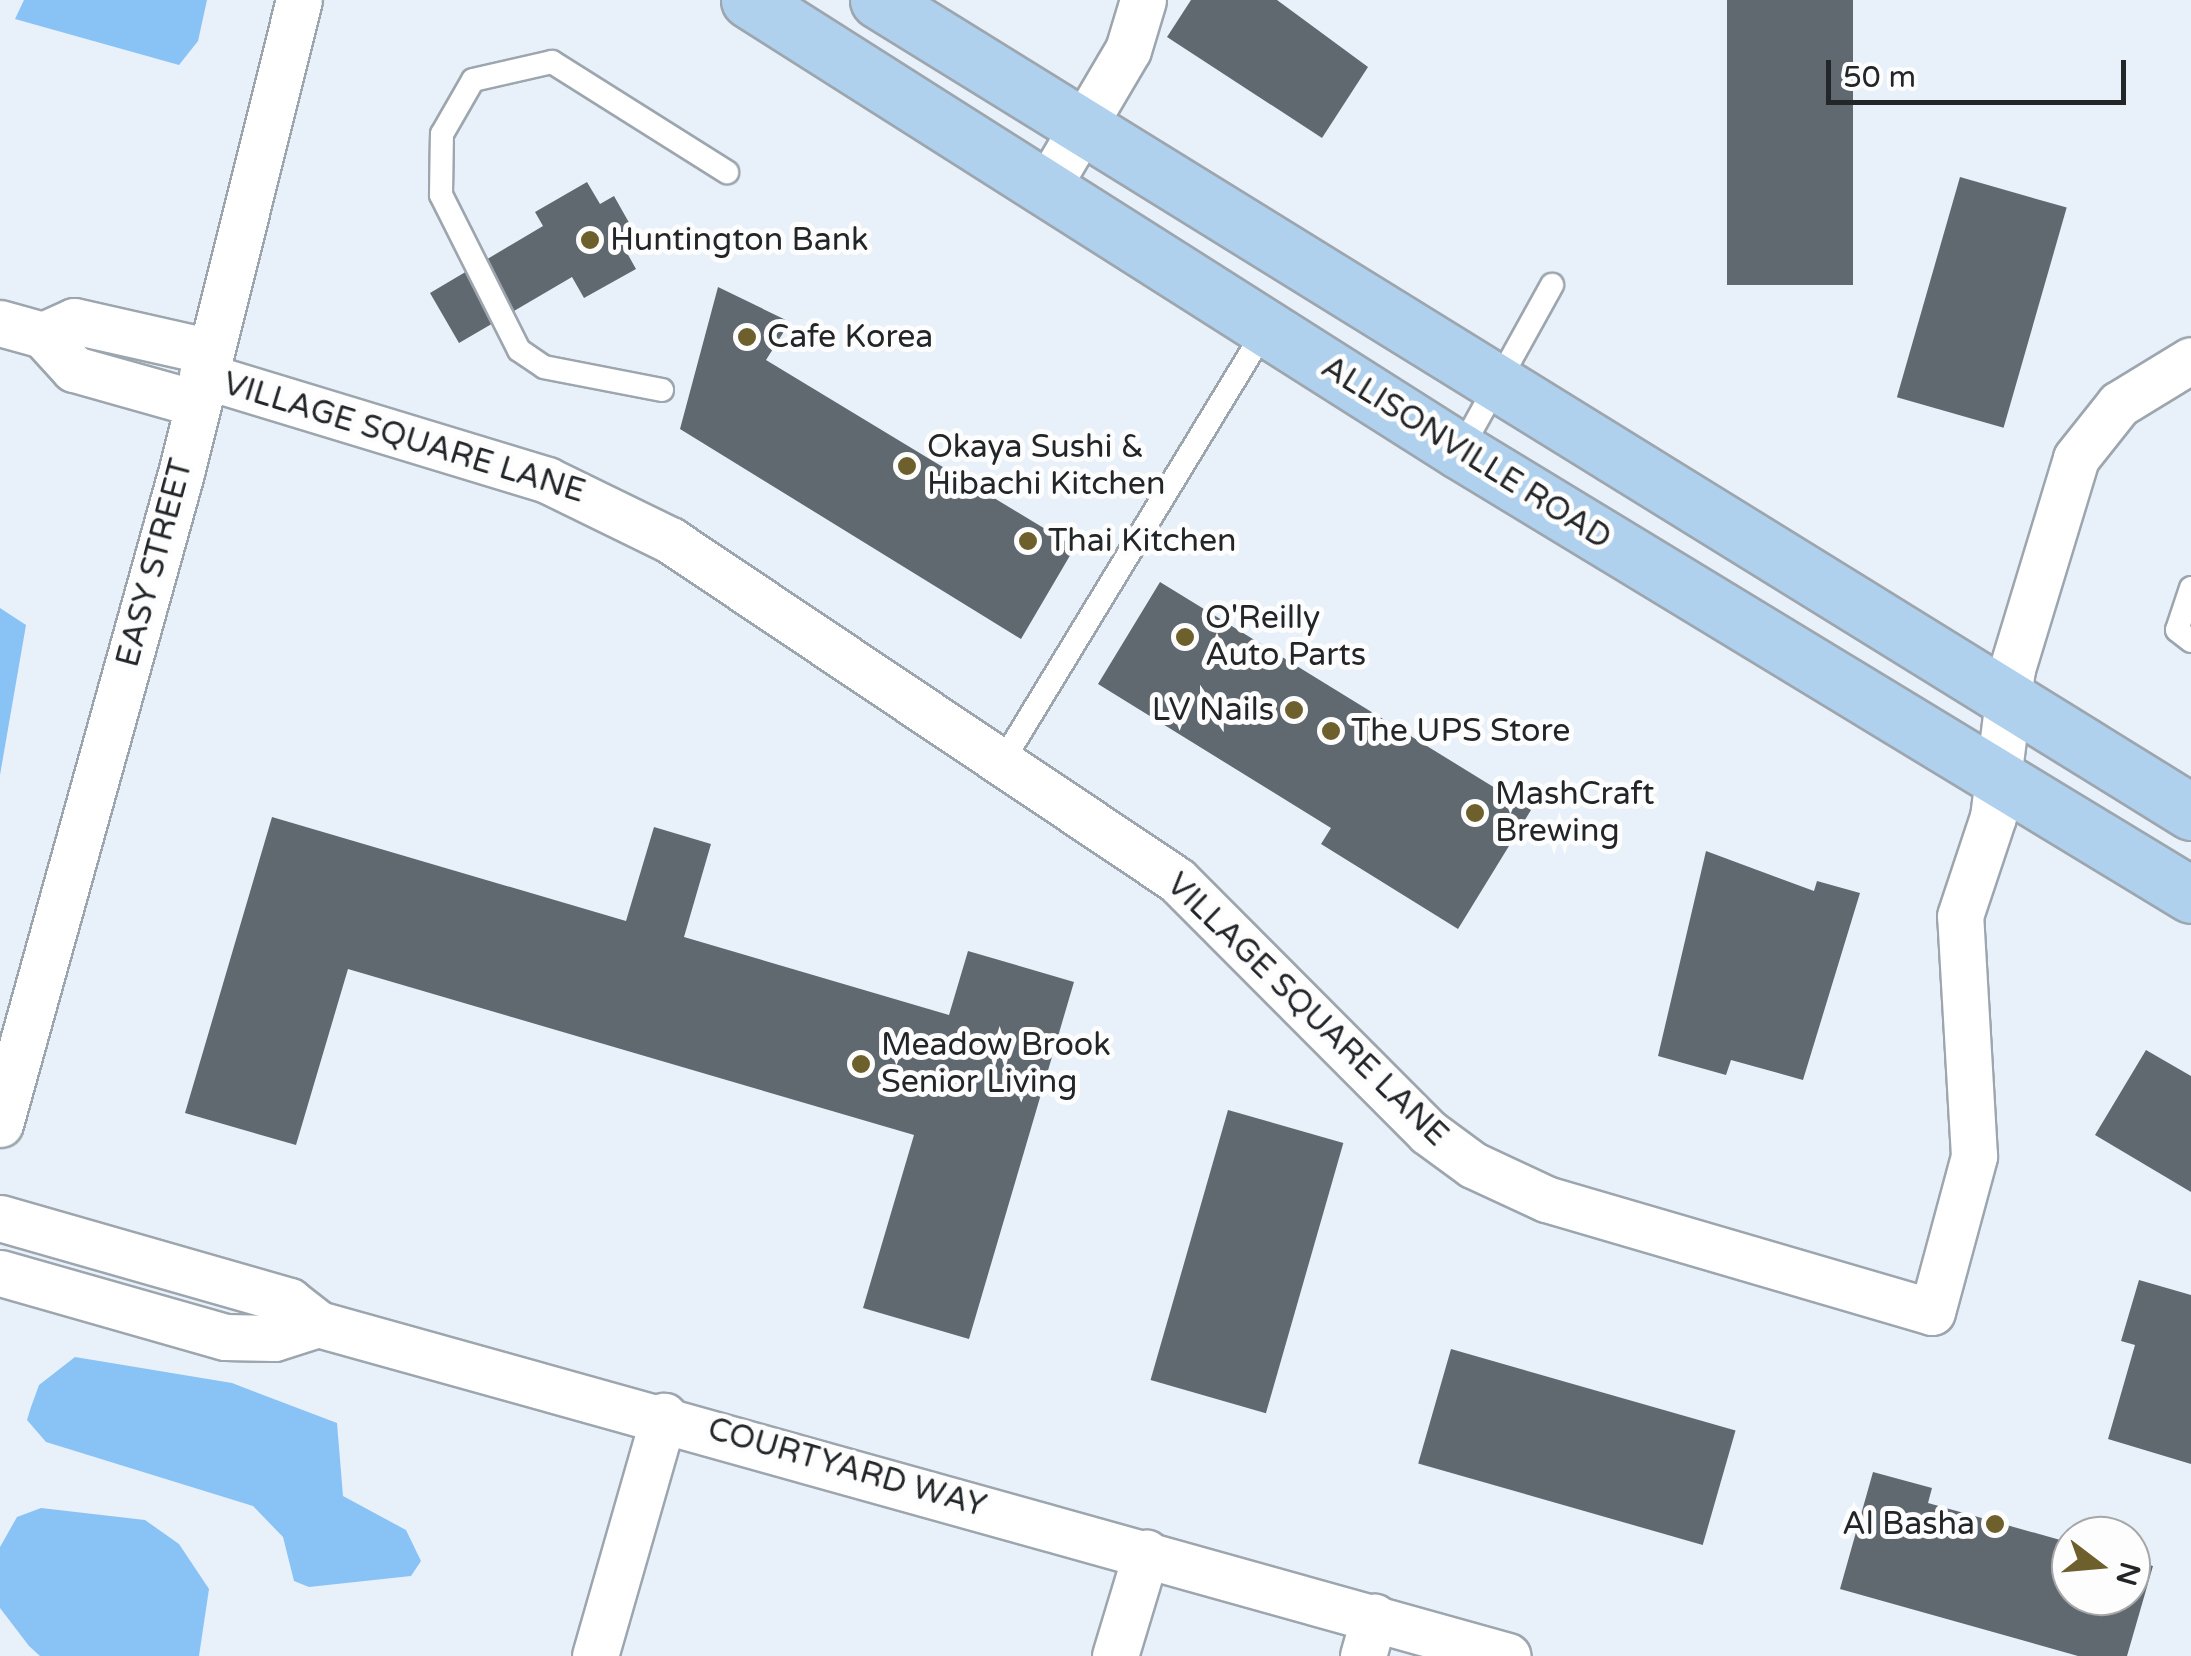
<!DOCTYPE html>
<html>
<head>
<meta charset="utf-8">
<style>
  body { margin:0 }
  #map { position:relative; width:2191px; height:1656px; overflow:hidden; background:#e8f1fa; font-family:"Varela Round",sans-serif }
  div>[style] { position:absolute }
  .water>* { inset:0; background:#89c3f5 }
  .building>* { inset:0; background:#616970; transform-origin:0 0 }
  .roads { filter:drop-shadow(2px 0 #9da6ae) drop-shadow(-2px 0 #9da6ae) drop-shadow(0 2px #9da6ae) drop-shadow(0 -2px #9da6ae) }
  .lane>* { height:22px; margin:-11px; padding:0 11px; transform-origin:11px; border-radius:11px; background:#fff }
  .street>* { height:45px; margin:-22.5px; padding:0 22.5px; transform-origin:22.5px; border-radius:22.5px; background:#fff }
  .primary>* { height:55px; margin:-27.5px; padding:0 27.5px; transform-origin:27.5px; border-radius:27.5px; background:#afd1ee }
  .dots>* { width:28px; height:28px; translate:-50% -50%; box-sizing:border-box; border:5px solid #fdfdfd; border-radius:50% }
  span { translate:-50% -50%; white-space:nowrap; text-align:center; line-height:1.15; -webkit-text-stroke:10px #fdfdfd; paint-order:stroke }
  .poi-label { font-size:32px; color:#232629 }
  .left { translate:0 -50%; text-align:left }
  .right { translate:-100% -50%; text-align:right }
  .street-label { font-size:32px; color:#232629 }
  .north { position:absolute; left:2051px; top:1516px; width:100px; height:100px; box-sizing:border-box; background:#fdfdfd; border:2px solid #a6a7a8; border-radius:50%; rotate:106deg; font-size:28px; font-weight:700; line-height:40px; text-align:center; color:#232629 }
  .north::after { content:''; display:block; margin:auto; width:35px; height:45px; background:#6d602d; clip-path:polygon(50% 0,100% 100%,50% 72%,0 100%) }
  .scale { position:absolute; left:1826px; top:60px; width:300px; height:45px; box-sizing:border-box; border:5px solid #232629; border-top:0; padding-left:12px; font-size:30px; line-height:35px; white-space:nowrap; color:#232629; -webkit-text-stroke:8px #fdfdfd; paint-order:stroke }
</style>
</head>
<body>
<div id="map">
  <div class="water">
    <div style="clip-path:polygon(24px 0,207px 0,198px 41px,179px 65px,15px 19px)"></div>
    <div style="clip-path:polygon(0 608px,26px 625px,0 775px)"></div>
    <div style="clip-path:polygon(75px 1357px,232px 1383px,337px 1423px,343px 1496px,406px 1530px,421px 1561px,411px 1576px,309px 1587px,294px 1581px,283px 1537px,253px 1506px,46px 1442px,27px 1420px,31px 1407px,39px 1385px)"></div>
    <div style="clip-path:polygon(41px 1508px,145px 1520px,179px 1544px,209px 1589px,199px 1656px,40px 1656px,29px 1646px,0 1608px,0 1547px,17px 1517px)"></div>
  </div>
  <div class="building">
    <div style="clip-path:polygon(1191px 0,1277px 0,1368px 67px,1322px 138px,1167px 37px)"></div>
    <div style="left:1727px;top:0;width:126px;height:285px"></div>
    <div style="left:1960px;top:177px;width:111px;height:229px;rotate:16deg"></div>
    <div style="clip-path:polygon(587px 182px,600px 204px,614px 196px,636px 235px,622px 244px,636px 269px,584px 298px,572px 277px,459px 343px,430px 293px,543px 226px,535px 212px)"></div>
    <div style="clip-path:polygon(718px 287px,790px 322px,766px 360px,1075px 547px,1021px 639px,680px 429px)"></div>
    <div style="clip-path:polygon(1160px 582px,1531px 810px,1458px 929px,1321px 844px,1331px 828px,1098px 684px)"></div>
    <div style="clip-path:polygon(272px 817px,626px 921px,654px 827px,711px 844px,684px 937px,949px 1015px,968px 951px,1074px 982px,969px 1339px,863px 1308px,914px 1135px,348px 969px,296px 1145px,185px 1113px)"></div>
    <div style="clip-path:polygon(1706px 851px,1814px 891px,1817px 881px,1860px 893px,1803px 1080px,1731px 1060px,1726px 1075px,1658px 1056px)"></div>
    <div style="clip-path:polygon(2146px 1050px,2191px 1076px,2191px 1192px,2095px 1135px)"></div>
    <div style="left:1228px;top:1110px;width:120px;height:281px;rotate:16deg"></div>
    <div style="clip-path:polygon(2139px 1280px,2191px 1295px,2191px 1464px,2108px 1439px,2135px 1345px,2121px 1341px)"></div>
    <div style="left:1451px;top:1349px;width:296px;height:119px;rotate:16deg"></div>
    <div style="clip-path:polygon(1873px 1472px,1932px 1488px,1928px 1503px,2071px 1543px,2071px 1596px,2131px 1596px,2131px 1560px,2153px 1566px,2127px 1656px,2078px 1656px,1840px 1589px)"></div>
  </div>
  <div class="roads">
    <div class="lane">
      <div style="left:662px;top:390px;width:120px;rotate:-169deg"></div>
      <div style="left:544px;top:367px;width:30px;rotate:-146deg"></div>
      <div style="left:519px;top:350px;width:174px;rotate:-116.7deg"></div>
      <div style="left:441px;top:195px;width:61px;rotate:-89.1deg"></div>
      <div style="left:442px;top:134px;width:62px;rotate:-60.1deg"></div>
      <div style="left:473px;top:80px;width:81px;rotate:-12.8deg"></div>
      <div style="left:552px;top:62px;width:207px;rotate:32.2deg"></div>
      <div style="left:1460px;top:451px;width:190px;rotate:-61deg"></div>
      <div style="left:2191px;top:588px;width:44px;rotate:108.4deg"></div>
      <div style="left:2177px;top:630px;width:18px;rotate:38deg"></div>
      <div style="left:1001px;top:764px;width:510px;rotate:-58.71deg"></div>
    </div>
    <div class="street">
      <div style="left:1046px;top:189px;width:161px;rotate:-59.5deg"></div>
      <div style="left:1128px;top:50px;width:52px;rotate:-73.3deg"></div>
      <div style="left:0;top:323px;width:45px;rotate:15.6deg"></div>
      <div style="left:202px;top:375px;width:361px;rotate:16.9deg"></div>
      <div style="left:547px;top:480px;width:137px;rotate:26deg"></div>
      <div style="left:670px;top:540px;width:610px;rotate:33.85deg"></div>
      <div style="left:1177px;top:880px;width:356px;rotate:45.1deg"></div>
      <div style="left:1428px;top:1132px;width:56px;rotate:36.3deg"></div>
      <div style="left:1473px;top:1165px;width:81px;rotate:25deg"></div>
      <div style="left:1546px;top:1199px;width:402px;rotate:16.3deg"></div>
      <div style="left:1932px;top:1312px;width:162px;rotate:-74.9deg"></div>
      <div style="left:1974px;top:1156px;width:240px;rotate:-93.3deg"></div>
      <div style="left:1960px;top:916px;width:104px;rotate:-71.6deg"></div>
      <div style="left:1993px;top:817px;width:149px;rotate:-82.7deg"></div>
      <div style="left:2012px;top:669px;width:220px;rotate:-73.1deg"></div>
      <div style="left:2076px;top:458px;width:69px;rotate:-51.5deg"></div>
      <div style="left:2119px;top:404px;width:84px;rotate:-31.4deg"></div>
      <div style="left:195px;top:403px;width:126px;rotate:-164.3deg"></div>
      <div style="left:74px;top:369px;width:46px;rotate:-132.4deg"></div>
      <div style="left:43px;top:335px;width:34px;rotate:-24deg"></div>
      <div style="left:74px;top:321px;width:136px;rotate:12.7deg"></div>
      <div style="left:0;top:1124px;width:676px;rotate:-74.46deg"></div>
      <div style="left:181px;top:473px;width:487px;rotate:-76deg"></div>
      <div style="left:0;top:1218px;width:301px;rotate:16deg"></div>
      <div style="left:289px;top:1301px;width:37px;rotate:38deg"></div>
      <div style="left:318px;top:1324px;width:46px;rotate:162.3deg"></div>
      <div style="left:274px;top:1338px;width:49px;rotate:-178.8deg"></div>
      <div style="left:225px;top:1337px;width:234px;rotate:-164.1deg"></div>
      <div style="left:318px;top:1324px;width:1235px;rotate:15.59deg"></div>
      <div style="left:595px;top:1656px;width:250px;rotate:-74deg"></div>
      <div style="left:1115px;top:1656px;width:108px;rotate:-73.2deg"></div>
      <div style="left:1363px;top:1656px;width:41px;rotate:-74.2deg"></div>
    </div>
    <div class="primary">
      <div style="left:749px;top:0;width:842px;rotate:32.39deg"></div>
      <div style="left:1460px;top:451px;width:855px;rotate:31.27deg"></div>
      <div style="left:878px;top:0;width:1544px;rotate:31.73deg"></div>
    </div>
  </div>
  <div class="dots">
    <div style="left:590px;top:240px;background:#6d602d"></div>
    <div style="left:747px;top:337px;background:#6d602d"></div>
    <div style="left:907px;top:466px;background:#6d602d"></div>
    <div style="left:1028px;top:541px;background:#6d602d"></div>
    <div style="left:1185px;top:637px;background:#6d602d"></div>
    <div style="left:1294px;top:710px;background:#6d602d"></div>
    <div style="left:1331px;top:731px;background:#6d602d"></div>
    <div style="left:1475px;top:813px;background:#6d602d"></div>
    <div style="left:861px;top:1064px;background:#6d602d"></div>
    <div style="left:1995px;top:1524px;background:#6d602d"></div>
  </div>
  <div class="poi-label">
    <span class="left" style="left:610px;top:240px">Huntington Bank</span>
    <span class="left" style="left:767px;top:337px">Cafe Korea</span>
    <span class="left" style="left:927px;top:466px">Okaya Sushi &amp;<br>Hibachi Kitchen</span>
    <span class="left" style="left:1048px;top:541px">Thai Kitchen</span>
    <span class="left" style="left:1205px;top:637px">O'Reilly<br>Auto Parts</span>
    <span class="right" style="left:1274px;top:710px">LV Nails</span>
    <span class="left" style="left:1351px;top:731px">The UPS Store</span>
    <span class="left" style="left:1495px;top:813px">MashCraft<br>Brewing</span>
    <span class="left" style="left:881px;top:1064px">Meadow Brook<br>Senior Living</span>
    <span class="right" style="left:1975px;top:1524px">Al Basha</span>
  </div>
  <div class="street-label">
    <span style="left:404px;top:438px;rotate:17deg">VILLAGE SQUARE LANE</span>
    <span style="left:1466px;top:453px;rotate:32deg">ALLISONVILLE ROAD</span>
    <span style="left:155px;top:563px;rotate:-75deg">EASY STREET</span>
    <span style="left:1307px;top:1010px;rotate:44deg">VILLAGE SQUARE LANE</span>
    <span style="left:847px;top:1468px;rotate:16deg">COURTYARD WAY</span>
  </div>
  <div class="north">N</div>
  <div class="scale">50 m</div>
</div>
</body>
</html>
